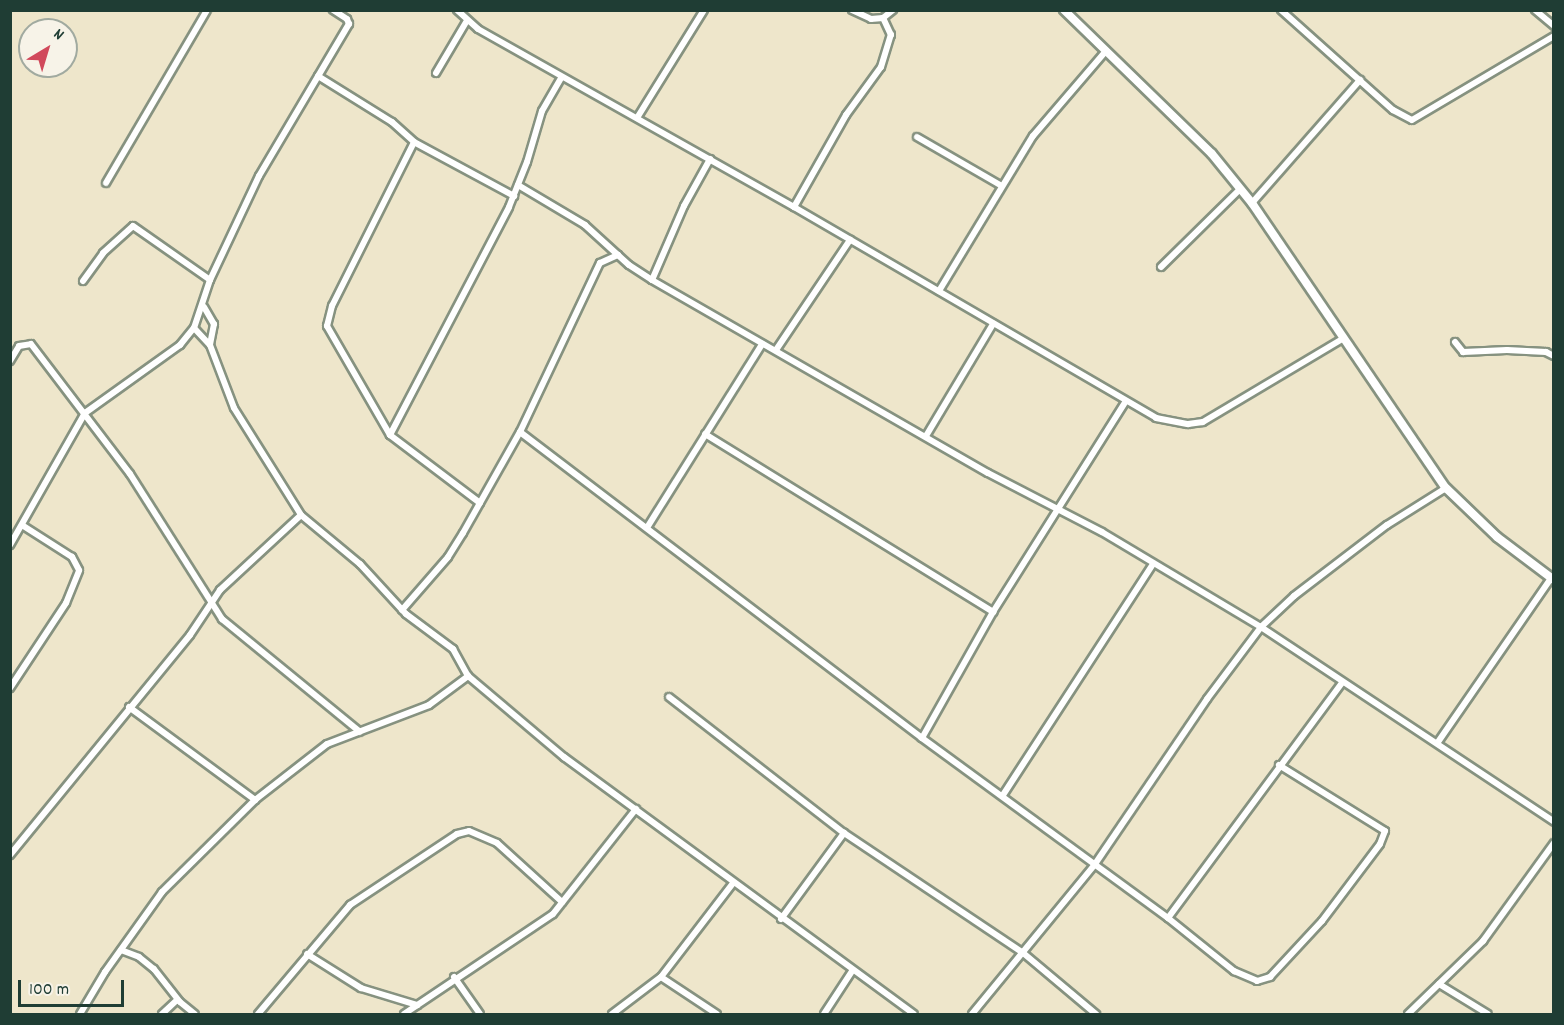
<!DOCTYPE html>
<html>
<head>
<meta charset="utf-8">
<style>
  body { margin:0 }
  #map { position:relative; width:1564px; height:1025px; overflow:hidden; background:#eee6cb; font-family:Dekko,sans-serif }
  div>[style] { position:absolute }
  .roads { filter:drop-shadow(2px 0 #869280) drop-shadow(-2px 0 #869280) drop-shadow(0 2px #869280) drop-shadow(0 -2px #869280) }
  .street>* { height:6px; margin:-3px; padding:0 3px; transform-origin:3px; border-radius:3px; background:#fff }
  .secondary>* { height:8px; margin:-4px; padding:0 4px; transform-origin:4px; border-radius:4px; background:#fff }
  span { translate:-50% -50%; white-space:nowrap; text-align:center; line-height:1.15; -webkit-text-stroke:4.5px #f7f3e8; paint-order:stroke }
  .frame { position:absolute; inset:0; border:12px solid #1f3d34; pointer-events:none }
  .north { position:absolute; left:18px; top:18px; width:60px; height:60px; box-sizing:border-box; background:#f7f3e8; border:2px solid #a1aaa0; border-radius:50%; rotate:38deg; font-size:16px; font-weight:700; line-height:24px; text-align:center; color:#1f3d34 }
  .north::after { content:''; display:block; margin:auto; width:21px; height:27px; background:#d1495b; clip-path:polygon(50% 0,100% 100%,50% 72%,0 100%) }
  .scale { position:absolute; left:18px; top:980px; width:106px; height:27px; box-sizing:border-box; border:3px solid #1f3d34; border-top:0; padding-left:8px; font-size:18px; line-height:21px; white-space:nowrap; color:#1f3d34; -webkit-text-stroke:4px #f7f3e8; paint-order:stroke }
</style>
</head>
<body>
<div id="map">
  <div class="roads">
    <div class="street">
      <div style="left:457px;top:10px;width:28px;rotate:42deg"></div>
      <div style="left:478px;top:29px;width:363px;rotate:29.4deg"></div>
      <div style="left:794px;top:207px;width:419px;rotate:30.2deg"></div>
      <div style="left:1156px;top:418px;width:33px;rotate:11deg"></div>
      <div style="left:1188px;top:424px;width:15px;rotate:-8deg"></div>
      <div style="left:1203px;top:422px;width:162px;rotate:-30.8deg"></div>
      <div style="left:852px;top:10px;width:21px;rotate:25deg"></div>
      <div style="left:871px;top:19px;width:12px;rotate:-5deg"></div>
      <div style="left:883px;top:18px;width:13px;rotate:-39deg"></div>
      <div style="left:1281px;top:10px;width:150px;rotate:41.8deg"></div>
      <div style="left:1393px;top:110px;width:21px;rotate:28deg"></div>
      <div style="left:1412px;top:120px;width:165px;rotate:-30.6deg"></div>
      <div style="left:1535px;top:10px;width:25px;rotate:40deg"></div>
      <div style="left:436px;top:73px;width:59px;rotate:-59.5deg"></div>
      <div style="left:318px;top:76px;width:87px;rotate:31.9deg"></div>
      <div style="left:392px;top:122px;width:30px;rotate:42deg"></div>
      <div style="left:414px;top:142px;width:114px;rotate:28.4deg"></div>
      <div style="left:637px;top:118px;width:127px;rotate:-58.2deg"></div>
      <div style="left:917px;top:137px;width:96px;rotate:30deg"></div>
      <div style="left:106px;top:183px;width:200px;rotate:-59.7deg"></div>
      <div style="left:518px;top:185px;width:78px;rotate:30.8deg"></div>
      <div style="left:585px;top:225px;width:59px;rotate:42.3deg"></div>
      <div style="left:629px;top:265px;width:27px;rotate:33deg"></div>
      <div style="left:652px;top:280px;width:387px;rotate:29.9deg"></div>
      <div style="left:988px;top:473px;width:128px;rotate:27.4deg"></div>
      <div style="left:1102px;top:532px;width:185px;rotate:30.9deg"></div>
      <div style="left:1261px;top:627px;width:352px;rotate:33.6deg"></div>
      <div style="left:1252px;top:203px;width:164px;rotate:-48.7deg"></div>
      <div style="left:794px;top:207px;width:106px;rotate:-60.5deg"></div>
      <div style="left:846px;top:115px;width:59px;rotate:-53.9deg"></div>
      <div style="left:881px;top:67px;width:34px;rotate:-73deg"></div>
      <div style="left:891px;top:35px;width:19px;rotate:-115deg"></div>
      <div style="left:1161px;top:267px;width:111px;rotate:-44.6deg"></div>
      <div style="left:652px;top:280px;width:81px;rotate:-66.6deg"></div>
      <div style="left:684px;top:206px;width:54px;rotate:-61deg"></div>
      <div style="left:83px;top:281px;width:34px;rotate:-54deg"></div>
      <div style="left:103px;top:253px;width:40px;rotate:-42deg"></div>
      <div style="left:133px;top:226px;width:94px;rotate:35deg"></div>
      <div style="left:939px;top:291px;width:181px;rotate:-58.8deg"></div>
      <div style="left:1033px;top:136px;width:111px;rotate:-49.4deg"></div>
      <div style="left:204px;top:307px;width:20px;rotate:60deg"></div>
      <div style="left:214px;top:324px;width:21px;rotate:101deg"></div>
      <div style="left:194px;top:328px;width:23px;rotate:47deg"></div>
      <div style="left:210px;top:345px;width:67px;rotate:69.1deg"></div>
      <div style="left:234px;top:408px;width:126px;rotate:57.9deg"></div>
      <div style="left:1455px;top:342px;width:13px;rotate:51deg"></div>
      <div style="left:1463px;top:352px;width:44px;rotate:-2.6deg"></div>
      <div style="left:1507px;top:350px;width:39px;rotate:3deg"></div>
      <div style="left:1546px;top:352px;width:9px;rotate:27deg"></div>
      <div style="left:776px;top:350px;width:133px;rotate:-56.1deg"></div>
      <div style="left:10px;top:361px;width:17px;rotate:-59deg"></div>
      <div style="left:19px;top:346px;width:12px;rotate:-9deg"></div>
      <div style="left:31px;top:344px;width:163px;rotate:52.7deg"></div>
      <div style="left:130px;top:474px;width:172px;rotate:57.6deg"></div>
      <div style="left:222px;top:619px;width:178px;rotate:39.3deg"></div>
      <div style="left:520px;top:432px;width:505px;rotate:37.28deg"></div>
      <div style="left:922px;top:738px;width:305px;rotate:36.2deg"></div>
      <div style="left:1168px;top:918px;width:85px;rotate:38.8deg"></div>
      <div style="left:1234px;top:971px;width:25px;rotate:23deg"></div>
      <div style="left:1257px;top:981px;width:14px;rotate:-17deg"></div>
      <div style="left:1270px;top:977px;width:76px;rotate:-47.1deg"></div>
      <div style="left:1322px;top:921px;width:96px;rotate:-53deg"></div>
      <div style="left:1380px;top:844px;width:14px;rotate:-69deg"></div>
      <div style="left:1385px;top:831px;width:125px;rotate:-148.1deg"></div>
      <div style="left:705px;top:434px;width:339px;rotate:31.7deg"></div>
      <div style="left:390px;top:435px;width:126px;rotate:-120deg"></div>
      <div style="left:327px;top:326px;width:21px;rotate:-76deg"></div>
      <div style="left:332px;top:306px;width:183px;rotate:-63.4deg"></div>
      <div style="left:926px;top:436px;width:131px;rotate:-59.1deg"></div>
      <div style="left:480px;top:503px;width:113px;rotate:-142.9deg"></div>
      <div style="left:390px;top:435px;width:257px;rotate:-62.4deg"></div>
      <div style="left:509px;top:207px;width:48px;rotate:-68.2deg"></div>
      <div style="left:527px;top:162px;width:53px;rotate:-73.6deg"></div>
      <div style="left:542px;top:111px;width:39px;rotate:-60deg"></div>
      <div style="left:648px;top:526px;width:215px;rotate:-57.9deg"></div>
      <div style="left:10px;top:545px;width:152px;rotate:-60.4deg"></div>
      <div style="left:85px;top:413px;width:117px;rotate:-35.6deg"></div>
      <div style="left:180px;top:345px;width:22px;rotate:-51deg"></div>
      <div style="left:194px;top:328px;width:51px;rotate:-71.6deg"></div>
      <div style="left:210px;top:280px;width:115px;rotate:-64.8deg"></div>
      <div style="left:259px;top:176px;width:177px;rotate:-59.4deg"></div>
      <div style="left:349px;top:24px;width:5px;rotate:-112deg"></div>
      <div style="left:347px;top:19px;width:17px;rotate:-147deg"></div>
      <div style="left:402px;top:610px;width:70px;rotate:-49deg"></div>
      <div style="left:448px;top:557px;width:28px;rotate:-58deg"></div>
      <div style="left:463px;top:533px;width:116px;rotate:-60.6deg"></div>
      <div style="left:520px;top:432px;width:187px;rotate:-64.7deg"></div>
      <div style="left:600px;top:263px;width:20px;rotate:-24deg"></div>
      <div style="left:10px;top:688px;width:102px;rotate:-56.6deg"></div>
      <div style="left:66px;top:603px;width:35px;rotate:-68deg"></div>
      <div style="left:79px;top:570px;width:15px;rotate:-118deg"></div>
      <div style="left:72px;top:557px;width:59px;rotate:-147.4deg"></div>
      <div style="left:669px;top:697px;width:222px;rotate:37.9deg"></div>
      <div style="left:844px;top:833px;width:214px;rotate:33.8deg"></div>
      <div style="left:1022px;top:952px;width:97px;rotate:40deg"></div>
      <div style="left:129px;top:707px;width:157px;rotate:36.4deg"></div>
      <div style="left:922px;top:738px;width:145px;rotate:-60.6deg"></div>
      <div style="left:993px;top:612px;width:249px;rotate:-57.8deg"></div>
      <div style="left:1438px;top:742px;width:199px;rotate:-55.4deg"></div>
      <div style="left:1003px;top:795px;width:275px;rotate:-57deg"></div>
      <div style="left:10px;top:855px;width:284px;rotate:-50.7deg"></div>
      <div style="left:190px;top:635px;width:54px;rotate:-56.3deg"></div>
      <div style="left:220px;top:590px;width:110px;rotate:-42.8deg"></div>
      <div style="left:301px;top:515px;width:77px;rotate:39.7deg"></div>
      <div style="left:360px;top:564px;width:68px;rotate:47.4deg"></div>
      <div style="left:406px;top:614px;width:59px;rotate:36.7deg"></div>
      <div style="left:453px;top:649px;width:31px;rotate:61deg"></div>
      <div style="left:468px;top:676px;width:126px;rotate:40.2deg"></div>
      <div style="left:564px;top:757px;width:434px;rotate:36.3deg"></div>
      <div style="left:1168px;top:918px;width:292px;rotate:-53.5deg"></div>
      <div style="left:781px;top:919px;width:107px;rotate:-53.8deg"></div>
      <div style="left:121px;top:950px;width:19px;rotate:21deg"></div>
      <div style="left:139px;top:957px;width:19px;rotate:39deg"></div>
      <div style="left:154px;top:969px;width:42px;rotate:51.8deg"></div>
      <div style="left:180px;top:1002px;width:19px;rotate:39deg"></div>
      <div style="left:307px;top:954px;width:64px;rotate:32.2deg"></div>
      <div style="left:361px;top:988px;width:59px;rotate:16.9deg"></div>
      <div style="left:454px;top:977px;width:45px;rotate:54.9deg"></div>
      <div style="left:661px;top:977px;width:67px;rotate:33.5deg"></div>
      <div style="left:1439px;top:984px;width:57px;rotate:31.5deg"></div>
      <div style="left:80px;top:1014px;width:49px;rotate:-59.2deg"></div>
      <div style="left:105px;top:972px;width:98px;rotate:-54.5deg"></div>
      <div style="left:162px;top:892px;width:131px;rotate:-44.7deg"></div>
      <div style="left:255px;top:800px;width:91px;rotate:-37.9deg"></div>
      <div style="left:327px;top:744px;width:109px;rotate:-20.9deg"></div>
      <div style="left:429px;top:705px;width:49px;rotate:-36.6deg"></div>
      <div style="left:162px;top:1014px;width:21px;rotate:-43deg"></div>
      <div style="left:258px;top:1014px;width:143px;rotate:-49.8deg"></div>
      <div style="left:350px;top:905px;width:128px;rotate:-33.6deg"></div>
      <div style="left:457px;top:834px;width:12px;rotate:-14deg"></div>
      <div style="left:469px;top:831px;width:30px;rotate:23deg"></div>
      <div style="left:497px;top:843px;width:88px;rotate:42.2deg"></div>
      <div style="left:404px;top:1014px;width:179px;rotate:-33.9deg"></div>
      <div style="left:553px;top:914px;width:134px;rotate:-51.7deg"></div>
      <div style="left:612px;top:1014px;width:61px;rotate:-37.1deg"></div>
      <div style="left:661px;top:977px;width:118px;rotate:-52.5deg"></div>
      <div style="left:824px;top:1014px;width:51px;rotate:-56.9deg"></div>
      <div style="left:972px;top:1014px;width:194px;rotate:-50.6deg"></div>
      <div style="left:1095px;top:864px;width:199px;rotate:-55.8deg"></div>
      <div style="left:1207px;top:699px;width:90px;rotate:-53.1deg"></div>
      <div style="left:1261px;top:627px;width:45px;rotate:-43.2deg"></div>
      <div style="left:1294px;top:596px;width:117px;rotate:-37.4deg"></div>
      <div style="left:1387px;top:525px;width:70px;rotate:-32.1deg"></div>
      <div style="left:1408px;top:1014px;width:105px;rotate:-44.2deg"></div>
      <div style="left:1483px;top:941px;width:121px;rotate:-54.1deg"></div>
    </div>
    <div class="secondary">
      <div style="left:1064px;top:10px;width:206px;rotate:44.2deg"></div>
      <div style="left:1212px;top:154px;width:63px;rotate:50.8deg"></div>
      <div style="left:1252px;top:203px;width:345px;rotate:55.8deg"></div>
      <div style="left:1446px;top:488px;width:71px;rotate:43.9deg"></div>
      <div style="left:1497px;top:537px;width:71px;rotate:37deg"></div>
    </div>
  </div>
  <div class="frame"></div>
  <div class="north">N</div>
  <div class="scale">100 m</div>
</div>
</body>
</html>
